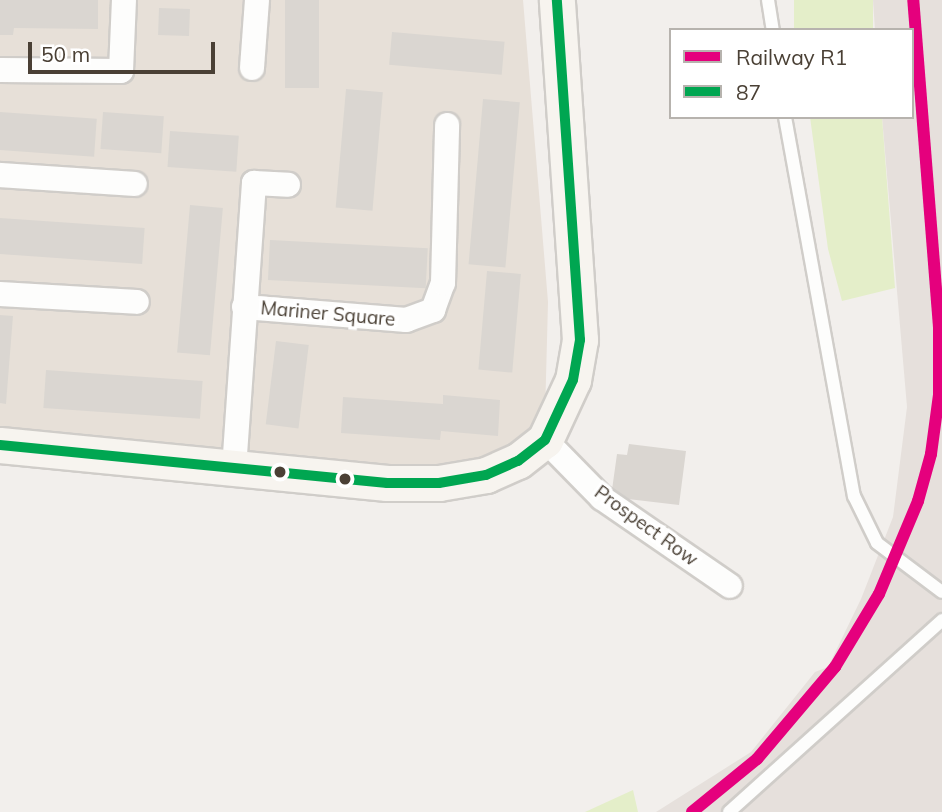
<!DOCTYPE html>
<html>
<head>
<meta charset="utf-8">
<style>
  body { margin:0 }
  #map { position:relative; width:942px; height:812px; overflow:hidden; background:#f2efec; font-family:Mulish,sans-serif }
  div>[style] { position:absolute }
  .residential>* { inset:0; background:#e7e0d8 }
  .industrial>* { inset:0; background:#e6e0dc }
  .green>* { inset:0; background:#e4eec9; transform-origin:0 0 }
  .building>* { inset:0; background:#dad6d1; transform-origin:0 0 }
  .roads { filter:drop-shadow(2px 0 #d0cdc9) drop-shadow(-2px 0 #d0cdc9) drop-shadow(0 2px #d0cdc9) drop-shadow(0 -2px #d0cdc9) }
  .lane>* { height:12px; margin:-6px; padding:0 6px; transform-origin:6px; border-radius:6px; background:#fdfdfc }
  .street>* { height:24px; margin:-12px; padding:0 12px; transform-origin:12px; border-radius:12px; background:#fdfdfc }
  .secondary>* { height:35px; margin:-17.5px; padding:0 17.5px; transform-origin:17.5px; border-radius:17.5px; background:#f7f4ef }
  .bus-1>* { height:10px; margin:-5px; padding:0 5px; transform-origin:5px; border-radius:5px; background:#00a651 }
  .rail-1>* { height:12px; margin:-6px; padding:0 6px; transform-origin:6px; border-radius:6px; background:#e5007d }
  .dots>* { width:19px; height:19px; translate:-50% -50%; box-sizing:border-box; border:4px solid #fff; border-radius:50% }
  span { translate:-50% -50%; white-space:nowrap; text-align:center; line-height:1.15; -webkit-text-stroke:7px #fff; paint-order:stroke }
  .street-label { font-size:19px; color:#4a4035 }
  .legend { position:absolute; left:669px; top:28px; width:245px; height:91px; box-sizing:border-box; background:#fff; border:2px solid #b7b3ae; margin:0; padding:9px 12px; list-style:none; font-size:21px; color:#4a4035 }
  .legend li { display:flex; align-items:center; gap:14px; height:35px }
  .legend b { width:35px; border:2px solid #b7b3ae }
  .scale { position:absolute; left:28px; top:42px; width:187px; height:32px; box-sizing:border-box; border:4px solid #4a4035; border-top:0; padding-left:9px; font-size:21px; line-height:24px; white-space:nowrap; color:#4a4035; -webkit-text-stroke:5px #fff; paint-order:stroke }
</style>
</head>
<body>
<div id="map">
  <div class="residential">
    <div style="clip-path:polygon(0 0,523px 0,548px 302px,545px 415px,476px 490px,350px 493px,0 465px)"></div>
  </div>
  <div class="industrial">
    <div style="clip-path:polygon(873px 0,942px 0,942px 812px,656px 812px,751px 752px,815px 672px,828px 667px,861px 599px,893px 517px,907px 407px,882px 117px,912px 117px,912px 30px,875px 30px)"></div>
  </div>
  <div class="green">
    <div style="left:794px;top:0;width:79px;height:30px"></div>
    <div style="clip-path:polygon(810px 117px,882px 117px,895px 288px,842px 301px,828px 249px)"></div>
    <div style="clip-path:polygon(633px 790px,638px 812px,585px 812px)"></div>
  </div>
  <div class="building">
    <div style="clip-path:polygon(0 0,98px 0,98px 29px,14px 28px,13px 35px,0 35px)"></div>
    <div style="left:285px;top:0;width:34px;height:88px"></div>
    <div style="left:159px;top:8px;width:31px;height:27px;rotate:2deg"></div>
    <div style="left:392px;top:32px;width:113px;height:33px;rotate:5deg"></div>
    <div style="left:346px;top:89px;width:37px;height:119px;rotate:5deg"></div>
    <div style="left:483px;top:99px;width:37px;height:166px;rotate:5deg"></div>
    <div style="left:0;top:112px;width:97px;height:38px;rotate:4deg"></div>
    <div style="left:103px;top:112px;width:61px;height:37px;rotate:4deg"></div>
    <div style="left:170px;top:131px;width:69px;height:36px;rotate:4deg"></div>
    <div style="left:190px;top:205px;width:33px;height:148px;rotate:5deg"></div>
    <div style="left:0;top:218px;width:145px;height:36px;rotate:4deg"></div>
    <div style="left:270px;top:240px;width:158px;height:40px;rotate:3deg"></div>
    <div style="left:487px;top:271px;width:34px;height:99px;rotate:5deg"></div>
    <div style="clip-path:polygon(0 315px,13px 316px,6px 404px,0 403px)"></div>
    <div style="left:276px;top:341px;width:33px;height:84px;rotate:7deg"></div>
    <div style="left:46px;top:370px;width:157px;height:38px;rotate:4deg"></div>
    <div style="clip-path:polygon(443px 395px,500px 400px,498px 436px,441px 431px,440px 440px,341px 433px,343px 397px,443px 404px)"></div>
    <div style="clip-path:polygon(629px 444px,686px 451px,679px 505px,611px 497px,617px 454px,627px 455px)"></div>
  </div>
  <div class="roads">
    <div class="lane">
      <div style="left:768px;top:0;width:30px;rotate:81deg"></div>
      <div style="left:785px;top:117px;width:385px;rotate:79.7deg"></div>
      <div style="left:854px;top:496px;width:52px;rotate:63.9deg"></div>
      <div style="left:877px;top:543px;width:81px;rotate:37deg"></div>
      <div style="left:729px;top:812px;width:287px;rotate:-42deg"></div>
    </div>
    <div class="street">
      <div style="left:252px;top:68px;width:68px;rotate:-85.8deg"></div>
      <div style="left:0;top:70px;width:121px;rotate:0.5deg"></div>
      <div style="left:121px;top:71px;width:71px;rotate:-87.6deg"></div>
      <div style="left:0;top:175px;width:135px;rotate:3.8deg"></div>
      <div style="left:0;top:294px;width:137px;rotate:3.3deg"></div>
      <div style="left:244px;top:307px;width:163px;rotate:4.6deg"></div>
      <div style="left:406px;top:320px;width:29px;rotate:-20deg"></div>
      <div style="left:433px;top:310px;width:29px;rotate:-70deg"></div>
      <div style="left:443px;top:283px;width:158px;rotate:-88.5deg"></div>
      <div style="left:545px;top:440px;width:81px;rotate:45.5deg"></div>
      <div style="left:602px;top:498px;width:155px;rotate:34.5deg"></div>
      <div style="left:234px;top:469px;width:287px;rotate:-86deg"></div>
      <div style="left:254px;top:183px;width:34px;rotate:3deg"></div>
    </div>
    <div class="secondary">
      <div style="left:0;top:445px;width:389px;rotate:5.6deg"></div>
      <div style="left:387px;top:483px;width:52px"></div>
      <div style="left:439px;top:483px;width:48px;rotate:-9.7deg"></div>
      <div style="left:486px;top:475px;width:35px;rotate:-24deg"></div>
      <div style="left:518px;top:461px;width:34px;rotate:-38deg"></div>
      <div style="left:545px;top:440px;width:66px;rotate:-65deg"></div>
      <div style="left:573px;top:380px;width:41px;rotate:-80.1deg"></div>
      <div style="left:580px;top:340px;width:341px;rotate:-93.9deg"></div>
    </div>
  </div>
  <div class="bus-1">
    <div style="left:0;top:445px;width:389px;rotate:5.6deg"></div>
    <div style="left:387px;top:483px;width:52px"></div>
    <div style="left:439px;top:483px;width:48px;rotate:-9.7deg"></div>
    <div style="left:486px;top:475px;width:35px;rotate:-24deg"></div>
    <div style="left:518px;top:461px;width:34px;rotate:-38deg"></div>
    <div style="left:545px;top:440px;width:66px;rotate:-65deg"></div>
    <div style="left:573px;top:380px;width:41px;rotate:-80.1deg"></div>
    <div style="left:580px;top:340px;width:341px;rotate:-93.9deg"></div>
  </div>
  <div class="rail-1">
    <div style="left:692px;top:812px;width:84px;rotate:-39.2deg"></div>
    <div style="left:757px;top:759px;width:121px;rotate:-49.7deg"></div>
    <div style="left:835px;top:667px;width:85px;rotate:-58.9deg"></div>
    <div style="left:879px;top:594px;width:101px;rotate:-67.2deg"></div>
    <div style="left:918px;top:501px;width:49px;rotate:-74.5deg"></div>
    <div style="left:931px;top:454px;width:60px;rotate:-82.3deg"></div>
    <div style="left:939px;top:395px;width:68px;rotate:-90deg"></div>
    <div style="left:939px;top:327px;width:328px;rotate:-94.5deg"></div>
  </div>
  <div class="dots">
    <div style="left:280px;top:472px;background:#4a4035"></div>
    <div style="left:345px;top:479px;background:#4a4035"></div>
  </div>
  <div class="street-label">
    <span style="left:328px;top:314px;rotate:5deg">Mariner Square</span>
    <span style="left:646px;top:526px;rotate:36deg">Prospect Row</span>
  </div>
  <ul class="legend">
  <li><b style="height:9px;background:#e5007d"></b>Railway R1</li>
  <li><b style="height:9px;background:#00a651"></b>87</li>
  </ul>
  <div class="scale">50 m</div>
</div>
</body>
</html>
